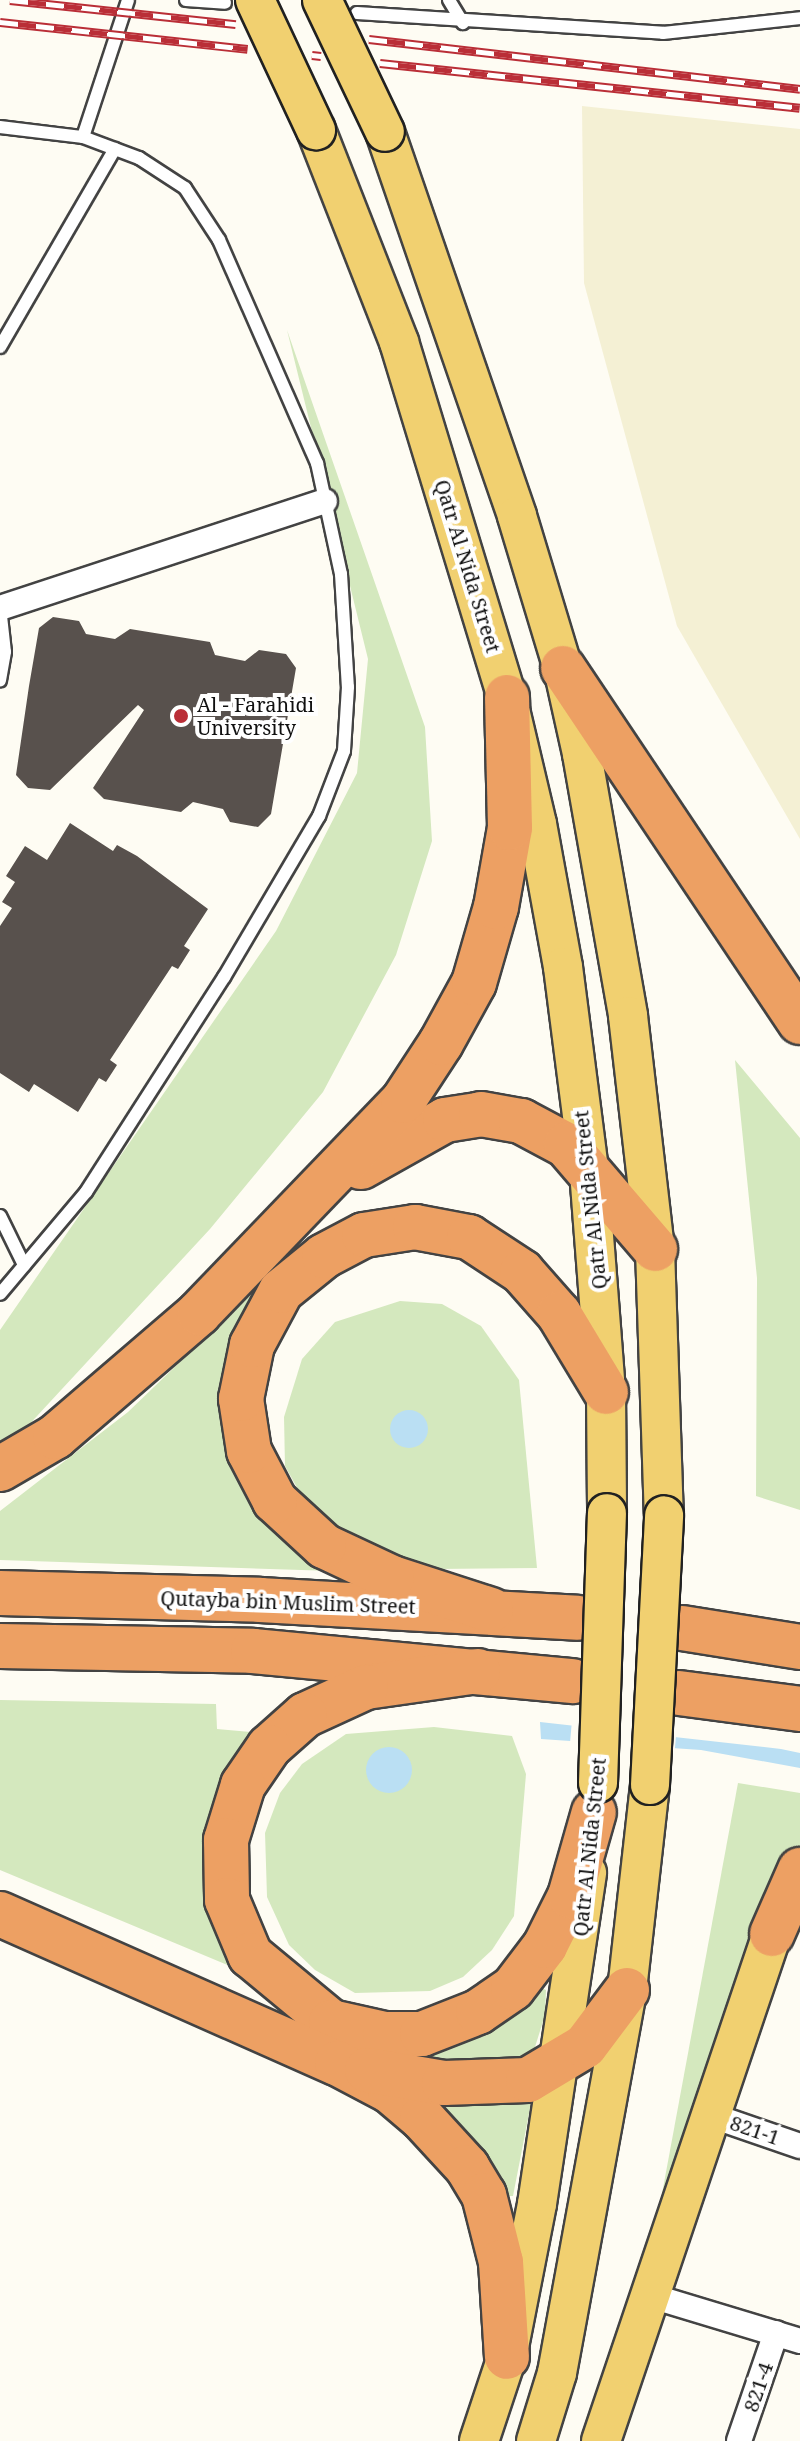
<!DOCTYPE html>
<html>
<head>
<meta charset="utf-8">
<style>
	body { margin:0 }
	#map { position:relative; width:800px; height:2441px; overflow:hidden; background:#fefcf3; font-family:"Noto Serif",serif }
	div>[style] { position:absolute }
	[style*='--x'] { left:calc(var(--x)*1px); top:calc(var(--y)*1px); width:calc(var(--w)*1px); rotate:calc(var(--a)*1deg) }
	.farmland>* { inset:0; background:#f4f0d4 }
	.green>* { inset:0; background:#d4e8be }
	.water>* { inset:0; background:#badff3 }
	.round { border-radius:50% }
	.pier>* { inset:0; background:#fefcf3; transform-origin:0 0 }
	.building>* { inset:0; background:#58514d }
	.highway-tunnel>* { height:44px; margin-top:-22px; transform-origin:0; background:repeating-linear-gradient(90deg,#dad9d1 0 44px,transparent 0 66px) }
	.roads { filter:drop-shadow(2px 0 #434343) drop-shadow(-2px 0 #434343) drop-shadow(0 2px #434343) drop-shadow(0 -2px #434343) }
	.lane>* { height:12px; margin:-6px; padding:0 6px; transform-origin:6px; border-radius:6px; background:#fff }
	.street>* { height:24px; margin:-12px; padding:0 12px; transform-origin:12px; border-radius:12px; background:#fff }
	.primary>* { height:38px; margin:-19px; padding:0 19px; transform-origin:19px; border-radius:19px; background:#f1d070 }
	.highway>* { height:44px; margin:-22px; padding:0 22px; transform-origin:22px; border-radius:22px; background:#eda063 }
	.rail>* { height:9px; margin-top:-4.5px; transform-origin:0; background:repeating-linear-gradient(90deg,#fff 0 18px,#ba2e37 0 36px); box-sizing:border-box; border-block:2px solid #ba2e37 }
	.bridges { filter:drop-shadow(2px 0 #212121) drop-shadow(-2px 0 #212121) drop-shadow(0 2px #212121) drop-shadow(0 -2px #212121) }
	.primary-bridge>* { height:38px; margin:-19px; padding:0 19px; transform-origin:19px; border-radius:19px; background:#f1d070 }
	.dots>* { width:22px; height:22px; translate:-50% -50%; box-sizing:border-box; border:4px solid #fff; border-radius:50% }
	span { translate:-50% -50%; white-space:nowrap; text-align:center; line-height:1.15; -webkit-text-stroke:8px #fff; paint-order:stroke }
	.street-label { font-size:20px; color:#101010 }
	.poi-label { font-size:20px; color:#101010 }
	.left { translate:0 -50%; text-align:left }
</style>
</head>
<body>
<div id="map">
	<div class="farmland">
		<div style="clip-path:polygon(582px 106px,800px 129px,800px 839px,677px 626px,584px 283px)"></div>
	</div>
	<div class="green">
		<div style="clip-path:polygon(287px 330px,425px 727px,432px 841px,396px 955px,323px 1092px,210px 1229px,25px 1429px,0 1445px,0 1330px,276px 931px,357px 773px,368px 659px)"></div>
		<div style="clip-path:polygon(735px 1060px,800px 1138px,800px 1510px,756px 1496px,757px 1278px)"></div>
		<div style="clip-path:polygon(260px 1285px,227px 1352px,222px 1390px,333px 1571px,0 1560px,0 1511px,128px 1412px)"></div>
		<div style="clip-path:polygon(400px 1301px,442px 1304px,481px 1326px,519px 1380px,537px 1568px,437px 1569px,365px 1549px,310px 1511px,285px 1466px,284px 1417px,302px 1359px,335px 1322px)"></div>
		<div style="clip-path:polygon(0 1700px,216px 1704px,217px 1729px,262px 1733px,234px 1769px,237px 1969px,0 1870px)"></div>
		<div style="clip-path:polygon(434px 1727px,512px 1736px,526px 1774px,514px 1916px,492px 1950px,463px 1977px,430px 1991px,355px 1993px,315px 1970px,289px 1945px,267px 1897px,265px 1833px,280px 1793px,302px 1764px,346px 1734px)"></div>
		<div style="clip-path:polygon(738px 1783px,800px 1793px,800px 1853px,654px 2237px)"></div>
		<div style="clip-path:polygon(539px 1987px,546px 1990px,545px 2015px,530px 2063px,450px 2069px,385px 2044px)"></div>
		<div style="clip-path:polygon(533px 2093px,513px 2196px,505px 2196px,474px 2139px,431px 2096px)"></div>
	</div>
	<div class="water">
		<div class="round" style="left:390px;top:1410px;width:38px;height:38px"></div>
		<div style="clip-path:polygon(540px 1722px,781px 1749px,800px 1753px,800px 1768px,701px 1750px,541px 1739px)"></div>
		<div class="round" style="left:366px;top:1747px;width:46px;height:46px"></div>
	</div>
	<div class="pier">
		<div style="left:572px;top:1720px;width:105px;height:24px;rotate:5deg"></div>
	</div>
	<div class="building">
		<div style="clip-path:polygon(53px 617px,79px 621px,86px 634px,115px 639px,130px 629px,210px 642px,215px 655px,245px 661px,259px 650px,286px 654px,296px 668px,271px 814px,258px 827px,230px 822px,223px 809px,193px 802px,181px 812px,104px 799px,93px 788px,144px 710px,138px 705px,50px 790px,28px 788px,16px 775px,29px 686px,39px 628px)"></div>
		<div style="clip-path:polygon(70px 823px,113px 851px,117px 845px,137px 856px,208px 909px,184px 946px,190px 950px,178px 969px,172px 966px,110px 1060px,117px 1065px,106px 1082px,99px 1078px,78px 1112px,34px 1084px,29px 1092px,0 1073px,0 926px,12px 908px,2px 902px,15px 882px,6px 876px,25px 846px,47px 860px)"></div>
	</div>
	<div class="highway-tunnel">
		<div style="--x:577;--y:1618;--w:105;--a:5.4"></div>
		<div style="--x:573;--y:1681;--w:107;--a:6.5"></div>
	</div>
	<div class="roads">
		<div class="lane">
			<div style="--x:186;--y:0;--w:39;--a:4"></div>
			<div style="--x:449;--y:0;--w:27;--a:59"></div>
			<div style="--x:357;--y:13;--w:307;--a:3.7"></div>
			<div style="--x:663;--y:33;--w:138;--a:-6.2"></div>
			<div style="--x:0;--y:127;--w:84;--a:6.9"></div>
			<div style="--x:83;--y:137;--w:60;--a:20.6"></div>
			<div style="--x:139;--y:158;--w:55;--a:33.1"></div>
			<div style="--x:185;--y:188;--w:62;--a:56.8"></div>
			<div style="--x:219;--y:240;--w:244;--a:66.3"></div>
			<div style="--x:317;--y:463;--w:114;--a:77.8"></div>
			<div style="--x:341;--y:574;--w:113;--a:86.5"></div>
			<div style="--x:348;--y:687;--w:64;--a:93.6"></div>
			<div style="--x:344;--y:751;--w:70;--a:111"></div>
			<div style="--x:319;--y:816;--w:187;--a:120.5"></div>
			<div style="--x:224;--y:977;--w:255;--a:122.7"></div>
			<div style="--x:86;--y:1192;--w:133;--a:130.1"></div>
			<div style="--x:83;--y:137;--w:144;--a:-71.8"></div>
			<div style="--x:0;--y:347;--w:229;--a:-59.9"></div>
			<div style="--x:0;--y:607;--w:45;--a:83.7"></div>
			<div style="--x:5;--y:652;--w:29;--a:100"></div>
			<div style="--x:0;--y:1216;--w:55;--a:63.9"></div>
		</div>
		<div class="street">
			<div style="--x:0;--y:608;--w:342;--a:-18.2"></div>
			<div style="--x:710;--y:2115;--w:95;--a:19"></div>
			<div style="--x:648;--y:2295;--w:159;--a:16.8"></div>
			<div style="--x:739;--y:2441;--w:114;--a:-71.1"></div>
		</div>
		<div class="primary">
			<div style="--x:316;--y:130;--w:228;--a:68.6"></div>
			<div style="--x:399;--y:342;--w:371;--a:73.1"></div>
			<div style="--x:507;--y:697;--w:130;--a:76.7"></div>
			<div style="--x:537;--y:824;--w:145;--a:79.7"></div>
			<div style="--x:563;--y:967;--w:206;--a:82.7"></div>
			<div style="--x:589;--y:1171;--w:222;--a:85.6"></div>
			<div style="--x:606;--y:1392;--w:121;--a:89.5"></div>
			<div style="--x:385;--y:132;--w:406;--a:71"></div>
			<div style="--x:517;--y:516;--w:159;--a:73.2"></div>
			<div style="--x:563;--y:668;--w:88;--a:77.5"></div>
			<div style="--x:582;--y:754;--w:266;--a:80"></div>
			<div style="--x:628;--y:1016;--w:235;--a:83.4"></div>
			<div style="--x:655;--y:1249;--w:266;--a:88.1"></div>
			<div style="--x:479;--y:2441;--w:89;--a:-71.6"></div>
			<div style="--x:507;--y:2357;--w:156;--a:-78.9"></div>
			<div style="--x:537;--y:2204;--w:335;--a:-81.4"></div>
			<div style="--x:536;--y:2441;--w:71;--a:-72.8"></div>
			<div style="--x:557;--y:2373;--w:389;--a:-79.6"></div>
			<div style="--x:627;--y:1990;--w:206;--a:-83.6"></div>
			<div style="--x:601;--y:2441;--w:535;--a:-71.36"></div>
		</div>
		<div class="highway">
			<div style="--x:563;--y:668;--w:426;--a:56.2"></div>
			<div style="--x:361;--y:1167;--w:96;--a:-29.2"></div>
			<div style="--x:445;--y:1120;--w:36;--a:-9"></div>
			<div style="--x:481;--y:1114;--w:41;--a:9.9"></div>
			<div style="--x:521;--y:1121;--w:51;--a:28.1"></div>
			<div style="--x:566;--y:1145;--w:137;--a:49.4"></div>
			<div style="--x:0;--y:1469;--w:64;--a:-30.2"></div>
			<div style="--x:55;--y:1437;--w:190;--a:-40.7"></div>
			<div style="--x:199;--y:1313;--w:294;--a:-46.1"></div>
			<div style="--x:403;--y:1101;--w:69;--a:-56.8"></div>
			<div style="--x:441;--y:1043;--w:68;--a:-61.2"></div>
			<div style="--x:474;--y:983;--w:79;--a:-73.9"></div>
			<div style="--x:496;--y:907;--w:80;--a:-80"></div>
			<div style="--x:510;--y:828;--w:131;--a:-91.3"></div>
			<div style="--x:0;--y:1593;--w:260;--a:1.5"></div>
			<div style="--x:260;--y:1600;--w:318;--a:3.2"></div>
			<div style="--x:491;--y:1610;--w:104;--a:-162.1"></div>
			<div style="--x:392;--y:1578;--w:75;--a:-154.8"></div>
			<div style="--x:324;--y:1546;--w:67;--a:-137.4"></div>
			<div style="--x:275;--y:1501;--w:56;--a:-117.5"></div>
			<div style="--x:249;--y:1451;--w:53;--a:-98.7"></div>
			<div style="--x:241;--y:1399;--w:55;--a:-78.5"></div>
			<div style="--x:252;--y:1345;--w:61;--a:-61.8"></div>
			<div style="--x:281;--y:1291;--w:55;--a:-39.1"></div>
			<div style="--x:324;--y:1256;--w:45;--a:-27.7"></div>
			<div style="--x:364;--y:1235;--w:52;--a:-8.9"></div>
			<div style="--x:415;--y:1227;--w:55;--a:10.5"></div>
			<div style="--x:469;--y:1237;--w:64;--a:33.4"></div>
			<div style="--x:522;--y:1272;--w:56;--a:48.6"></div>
			<div style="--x:559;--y:1314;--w:91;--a:58.9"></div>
			<div style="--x:682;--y:1628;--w:120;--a:9.1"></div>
			<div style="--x:0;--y:1646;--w:253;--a:1.1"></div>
			<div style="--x:253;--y:1651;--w:321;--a:5.4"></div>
			<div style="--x:478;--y:1671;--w:113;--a:171.9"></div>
			<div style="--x:366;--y:1687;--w:67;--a:155.3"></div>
			<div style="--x:305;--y:1715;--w:48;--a:138.4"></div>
			<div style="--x:269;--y:1747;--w:46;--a:124.4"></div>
			<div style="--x:243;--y:1785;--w:58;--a:107.2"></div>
			<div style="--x:226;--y:1840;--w:60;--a:89"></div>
			<div style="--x:227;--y:1900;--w:60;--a:67.3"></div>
			<div style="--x:250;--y:1955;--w:105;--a:39.6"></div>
			<div style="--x:331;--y:2022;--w:55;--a:12.5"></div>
			<div style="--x:385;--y:2034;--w:37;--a:0"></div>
			<div style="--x:422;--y:2034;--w:60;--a:-21.4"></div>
			<div style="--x:478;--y:2012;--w:42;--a:-34.4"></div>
			<div style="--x:513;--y:1988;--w:53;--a:-52.7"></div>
			<div style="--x:545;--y:1946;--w:56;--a:-63.4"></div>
			<div style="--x:570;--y:1896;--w:87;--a:-74.1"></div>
			<div style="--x:679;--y:1693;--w:122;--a:7.5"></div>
			<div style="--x:0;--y:1914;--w:368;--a:23.9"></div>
			<div style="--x:337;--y:2063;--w:60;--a:27.8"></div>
			<div style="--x:390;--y:2091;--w:42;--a:40.2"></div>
			<div style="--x:422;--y:2118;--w:67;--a:47.4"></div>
			<div style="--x:467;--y:2167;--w:33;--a:59"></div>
			<div style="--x:484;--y:2195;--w:69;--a:75.8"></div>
			<div style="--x:501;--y:2262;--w:95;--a:86.4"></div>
			<div style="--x:772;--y:1934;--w:70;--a:-66.4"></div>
			<div style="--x:367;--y:2070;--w:78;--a:9.6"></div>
			<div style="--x:444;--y:2083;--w:84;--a:-2"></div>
			<div style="--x:528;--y:2080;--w:66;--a:-30.8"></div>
			<div style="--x:585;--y:2046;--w:70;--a:-53.1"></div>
		</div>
	</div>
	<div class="rail">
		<div style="--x:10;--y:0;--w:227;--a:6.1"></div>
		<div style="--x:0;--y:22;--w:249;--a:6.2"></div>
		<div style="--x:369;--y:39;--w:434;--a:6.6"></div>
		<div style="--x:312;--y:55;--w:9;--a:6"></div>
		<div style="--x:380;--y:63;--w:422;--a:6.1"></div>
	</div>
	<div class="bridges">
		<div class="primary-bridge">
			<div style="--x:255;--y:0;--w:144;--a:64.9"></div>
			<div style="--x:322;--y:0;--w:146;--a:64.5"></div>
			<div style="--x:598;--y:1783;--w:270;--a:-88.1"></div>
			<div style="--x:650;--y:1785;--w:270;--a:-87"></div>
		</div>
	</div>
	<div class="dots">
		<div style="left:181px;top:716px;background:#ba2e37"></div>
	</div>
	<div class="street-label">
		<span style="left:468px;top:566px;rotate:73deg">Qatr Al Nida Street</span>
		<span style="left:590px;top:1200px;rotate:-96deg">Qatr Al Nida Street</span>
		<span style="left:288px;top:1602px;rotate:2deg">Qutayba bin Muslim Street</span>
		<span style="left:589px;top:1847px;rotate:-84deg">Qatr Al Nida Street</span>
		<span style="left:755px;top:2130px;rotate:19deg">821-1</span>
		<span style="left:758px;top:2387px;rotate:-71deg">821-4</span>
	</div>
	<div class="poi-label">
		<span class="left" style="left:197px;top:716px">Al - Farahidi<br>University</span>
	</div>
</div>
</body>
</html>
